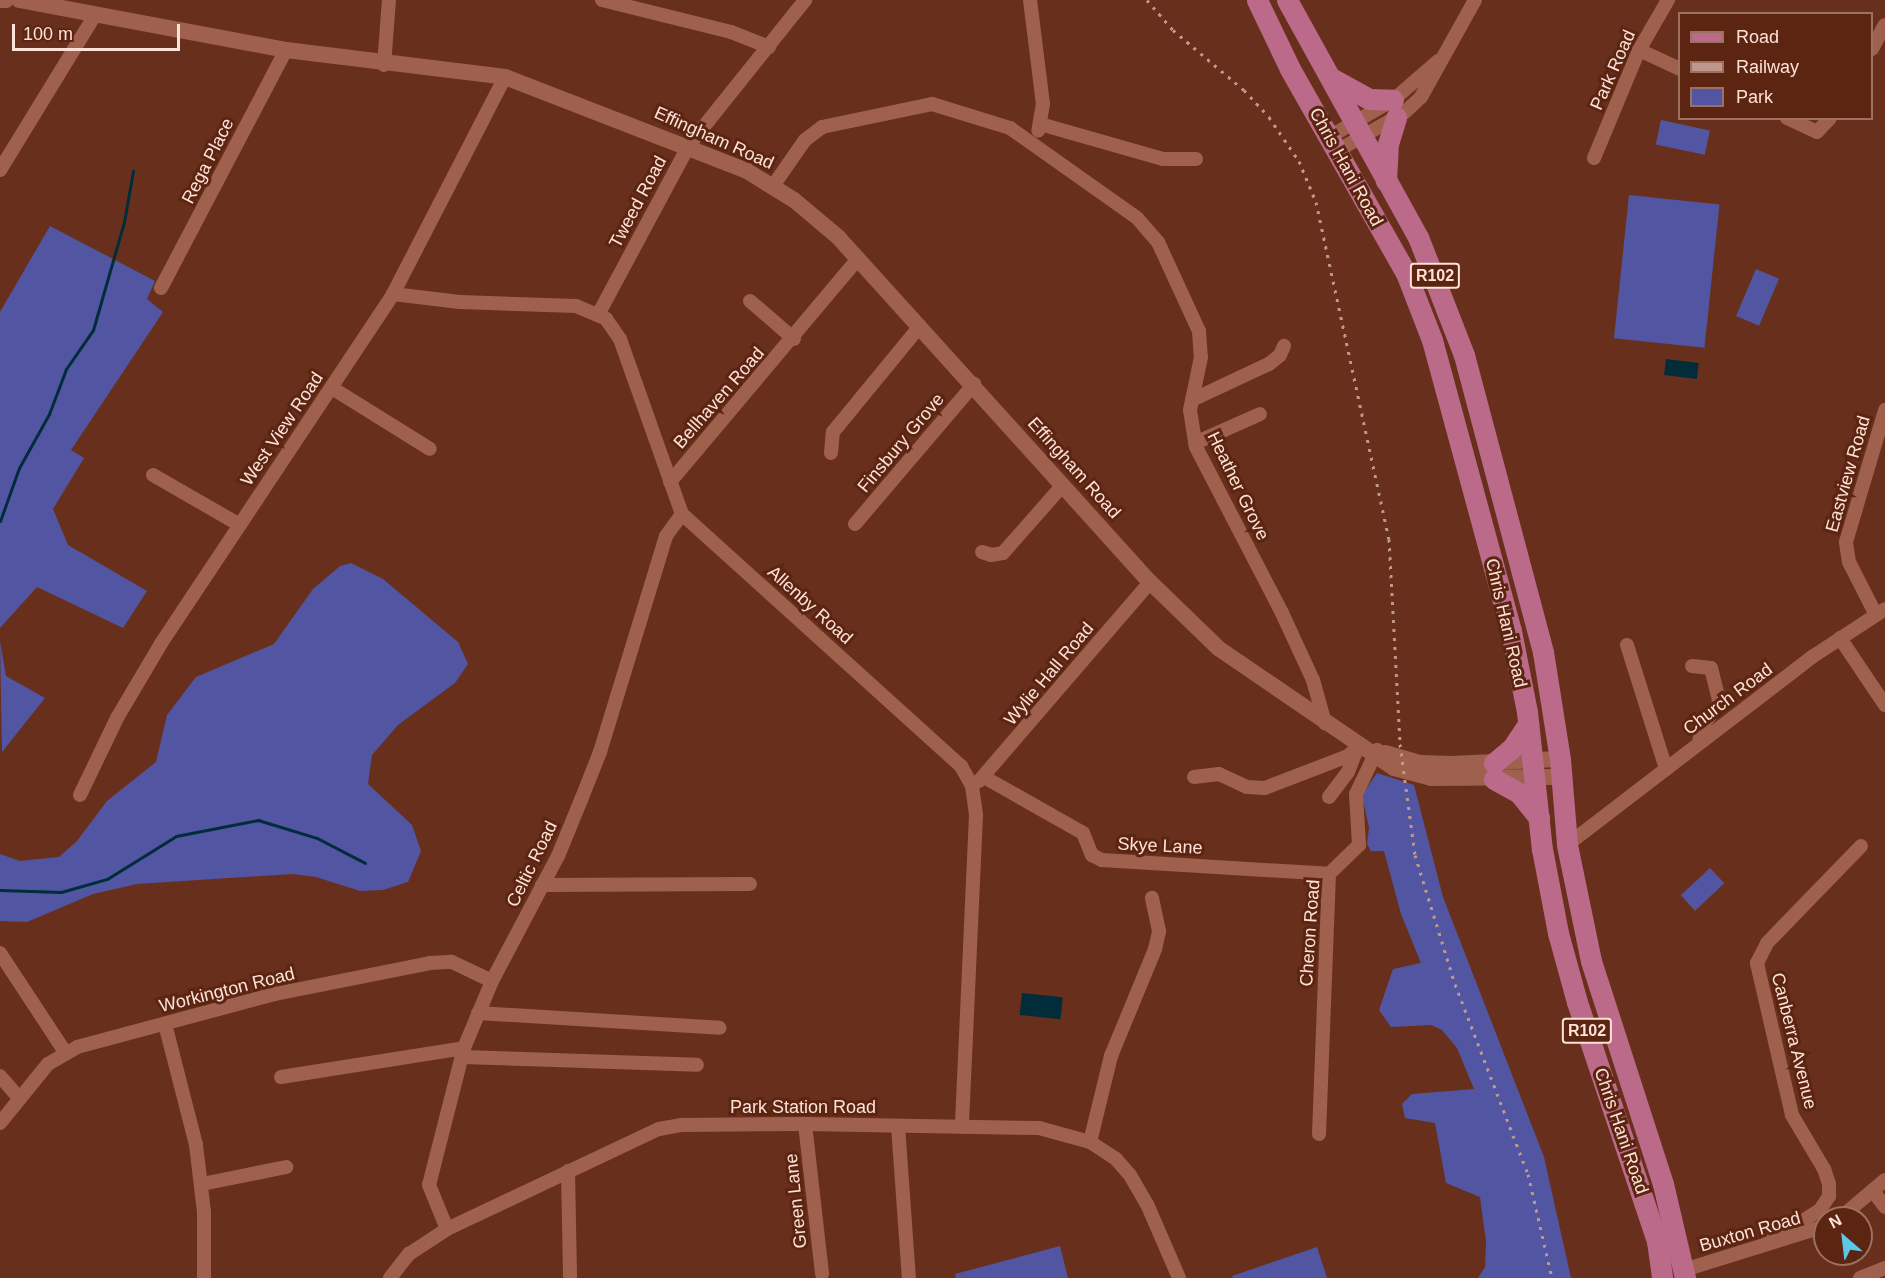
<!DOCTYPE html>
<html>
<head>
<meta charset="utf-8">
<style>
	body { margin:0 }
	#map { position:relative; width:1885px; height:1278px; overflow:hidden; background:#68301c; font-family:Helvetica,sans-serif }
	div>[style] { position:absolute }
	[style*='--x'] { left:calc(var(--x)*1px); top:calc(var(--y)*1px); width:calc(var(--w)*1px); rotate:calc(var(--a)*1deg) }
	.green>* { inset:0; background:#5255a2; transform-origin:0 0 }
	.water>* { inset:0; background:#002d39; transform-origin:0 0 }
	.stream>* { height:3px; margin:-1.5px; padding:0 1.5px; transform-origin:1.5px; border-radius:1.5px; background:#002d39 }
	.minor>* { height:14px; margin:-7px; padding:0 7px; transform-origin:7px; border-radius:7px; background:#9f614d }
	.tertiary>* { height:16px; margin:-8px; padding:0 8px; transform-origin:8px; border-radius:8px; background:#9f614d }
	.primary>* { height:21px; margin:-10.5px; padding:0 10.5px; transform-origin:10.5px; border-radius:10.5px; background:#bb6a8a }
	.rail>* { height:3px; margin-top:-1.5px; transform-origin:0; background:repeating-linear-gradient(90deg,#c0988b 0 3px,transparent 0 9px) }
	span { translate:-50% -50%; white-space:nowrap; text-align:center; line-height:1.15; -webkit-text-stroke:6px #5c2512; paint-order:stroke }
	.shield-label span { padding:2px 4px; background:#5c2512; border:2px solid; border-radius:4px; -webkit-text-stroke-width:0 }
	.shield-label { font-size:16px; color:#fee1d8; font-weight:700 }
	.street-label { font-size:18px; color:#fee1d8 }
	.legend { position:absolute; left:1678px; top:12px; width:195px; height:108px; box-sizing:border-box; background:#5c2512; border:2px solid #9d7061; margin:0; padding:8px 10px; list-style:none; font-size:18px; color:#fee1d8 }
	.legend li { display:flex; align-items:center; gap:12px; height:30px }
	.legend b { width:30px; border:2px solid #9d7061 }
	.north { position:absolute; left:1813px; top:1206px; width:60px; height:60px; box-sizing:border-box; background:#5c2512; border:2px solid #9d7061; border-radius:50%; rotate:332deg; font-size:16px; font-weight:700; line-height:24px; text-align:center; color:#fee1d8 }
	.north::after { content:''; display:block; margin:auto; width:21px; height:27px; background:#5bc8e6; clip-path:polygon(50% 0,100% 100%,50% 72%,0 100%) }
	.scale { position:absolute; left:12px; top:24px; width:168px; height:27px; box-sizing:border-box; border:3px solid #fee1d8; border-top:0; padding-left:8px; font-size:18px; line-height:21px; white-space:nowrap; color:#fee1d8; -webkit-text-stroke:4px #5c2512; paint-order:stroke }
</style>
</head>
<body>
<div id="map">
	<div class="green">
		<div style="left:1661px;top:120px;width:50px;height:25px;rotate:12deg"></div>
		<div style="left:1629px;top:195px;width:91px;height:144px;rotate:6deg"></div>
		<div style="clip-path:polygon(50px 226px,155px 281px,147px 299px,163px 312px,71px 450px,84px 458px,53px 509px,68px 545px,147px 591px,123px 628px,37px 587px,0 628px,0 312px)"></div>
		<div style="left:1756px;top:269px;width:25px;height:51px;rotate:23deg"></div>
		<div style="clip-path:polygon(351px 563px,383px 579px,458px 642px,468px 664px,455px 683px,398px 725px,372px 755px,368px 784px,412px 825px,421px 851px,408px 882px,383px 890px,360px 891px,316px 877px,293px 874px,137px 884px,93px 894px,27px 922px,0 921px,0 854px,20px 861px,59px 857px,77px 841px,107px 801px,156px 762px,167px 715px,196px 677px,274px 644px,313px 589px,340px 566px)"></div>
		<div style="clip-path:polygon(0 641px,6px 676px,45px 698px,2px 752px)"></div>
		<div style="clip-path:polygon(1377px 773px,1414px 785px,1443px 897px,1544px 1157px,1571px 1278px,1478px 1278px,1485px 1267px,1486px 1241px,1480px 1197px,1446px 1183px,1435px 1123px,1405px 1118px,1402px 1104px,1412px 1094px,1474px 1089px,1457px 1048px,1442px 1030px,1431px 1025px,1391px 1027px,1379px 1010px,1393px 969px,1421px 963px,1401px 914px,1384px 851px,1371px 851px,1367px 844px,1369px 828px,1362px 795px)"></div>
		<div style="left:1710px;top:868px;width:21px;height:40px;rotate:47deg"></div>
		<div style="clip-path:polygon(1060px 1246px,1068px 1278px,956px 1278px,955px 1274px)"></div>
		<div style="clip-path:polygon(1317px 1247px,1327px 1278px,1233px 1278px,1232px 1276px)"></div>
	</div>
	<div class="water">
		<div style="left:1666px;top:359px;width:33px;height:16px;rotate:7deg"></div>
		<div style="left:1022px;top:993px;width:41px;height:22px;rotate:6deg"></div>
	</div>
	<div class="stream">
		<div style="--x:0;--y:521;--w:56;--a:-70.3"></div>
		<div style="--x:19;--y:468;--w:62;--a:-60.9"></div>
		<div style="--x:49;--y:414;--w:48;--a:-69.3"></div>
		<div style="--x:66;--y:369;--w:47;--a:-55.3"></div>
		<div style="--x:93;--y:330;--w:112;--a:-74"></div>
		<div style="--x:124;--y:222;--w:52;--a:-80"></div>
		<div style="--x:0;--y:890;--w:61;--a:1.9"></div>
		<div style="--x:61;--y:892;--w:48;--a:-15.8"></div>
		<div style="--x:107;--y:879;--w:81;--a:-31.9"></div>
		<div style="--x:176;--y:836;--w:84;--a:-11"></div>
		<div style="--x:258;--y:820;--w:62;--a:17"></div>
		<div style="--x:317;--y:838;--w:54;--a:27.5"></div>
	</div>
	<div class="minor">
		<div style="--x:602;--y:0;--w:133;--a:13.9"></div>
		<div style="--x:731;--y:32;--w:41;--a:21.5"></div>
		<div style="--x:1030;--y:0;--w:105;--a:82.9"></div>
		<div style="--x:1043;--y:104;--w:27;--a:100"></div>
		<div style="--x:1872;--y:49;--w:27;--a:-62"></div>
		<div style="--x:1639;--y:50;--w:45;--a:24.9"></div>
		<div style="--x:384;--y:65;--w:65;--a:-85.6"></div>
		<div style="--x:1787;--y:118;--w:33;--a:25"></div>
		<div style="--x:1817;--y:132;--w:19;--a:-47"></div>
		<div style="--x:1040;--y:124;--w:128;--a:15.9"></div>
		<div style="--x:1163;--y:159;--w:33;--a:0"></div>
		<div style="--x:1329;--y:137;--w:74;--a:-30"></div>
		<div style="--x:1393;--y:100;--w:60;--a:-40.9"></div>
		<div style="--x:1337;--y:151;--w:78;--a:-29.8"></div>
		<div style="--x:1405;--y:112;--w:22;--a:-43"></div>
		<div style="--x:1421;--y:97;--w:111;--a:-60.9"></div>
		<div style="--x:1594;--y:158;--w:117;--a:-67.4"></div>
		<div style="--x:1639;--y:50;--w:58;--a:-59.9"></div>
		<div style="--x:0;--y:170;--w:182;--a:-58.5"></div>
		<div style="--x:773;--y:186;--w:56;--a:-55.2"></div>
		<div style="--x:805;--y:140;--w:21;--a:-37"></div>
		<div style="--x:822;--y:127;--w:112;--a:-11.8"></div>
		<div style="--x:932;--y:104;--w:82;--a:17.1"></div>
		<div style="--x:1010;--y:128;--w:156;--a:35.3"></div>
		<div style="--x:1137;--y:218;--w:32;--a:49"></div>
		<div style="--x:1158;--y:242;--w:98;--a:65.3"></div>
		<div style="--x:1199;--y:331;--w:26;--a:86"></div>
		<div style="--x:1201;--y:357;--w:54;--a:101.7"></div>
		<div style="--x:1190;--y:410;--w:37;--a:81"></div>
		<div style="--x:1196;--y:447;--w:187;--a:62.6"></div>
		<div style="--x:1282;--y:613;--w:74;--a:65.2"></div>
		<div style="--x:1313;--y:680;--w:45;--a:74.4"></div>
		<div style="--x:161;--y:288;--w:269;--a:-62.3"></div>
		<div style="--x:393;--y:294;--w:67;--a:6.8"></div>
		<div style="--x:460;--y:302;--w:116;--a:2"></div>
		<div style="--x:576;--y:306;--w:33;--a:23"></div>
		<div style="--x:606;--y:319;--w:24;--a:55"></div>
		<div style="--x:620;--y:339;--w:186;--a:70.5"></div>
		<div style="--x:682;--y:514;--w:376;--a:42.1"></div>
		<div style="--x:961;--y:766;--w:23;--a:61"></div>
		<div style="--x:972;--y:786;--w:29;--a:82"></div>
		<div style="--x:976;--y:815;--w:312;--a:92.6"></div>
		<div style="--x:750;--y:301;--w:58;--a:40.8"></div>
		<div style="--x:599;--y:313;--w:191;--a:-61.8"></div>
		<div style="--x:689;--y:145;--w:186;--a:-51.3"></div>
		<div style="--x:332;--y:388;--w:115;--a:31.9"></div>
		<div style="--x:1192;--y:400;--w:85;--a:-25.1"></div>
		<div style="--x:1269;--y:364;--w:14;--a:-39"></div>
		<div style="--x:1280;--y:355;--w:10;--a:-66"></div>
		<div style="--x:1195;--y:443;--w:71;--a:-24"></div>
		<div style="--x:831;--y:453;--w:21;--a:-85"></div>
		<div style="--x:833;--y:432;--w:137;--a:-50.6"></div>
		<div style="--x:153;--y:475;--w:100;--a:29.9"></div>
		<div style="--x:670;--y:482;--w:284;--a:-49.9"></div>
		<div style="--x:855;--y:524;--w:184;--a:-49.6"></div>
		<div style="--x:982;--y:552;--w:9;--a:18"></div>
		<div style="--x:991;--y:555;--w:12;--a:-9"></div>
		<div style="--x:1003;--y:553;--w:91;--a:-48.6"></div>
		<div style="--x:1875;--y:613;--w:57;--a:-117"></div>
		<div style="--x:1849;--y:562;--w:20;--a:-99"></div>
		<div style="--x:1846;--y:542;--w:138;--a:-73.5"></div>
		<div style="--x:1840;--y:638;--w:81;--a:56.1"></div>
		<div style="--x:1627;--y:645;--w:130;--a:72.5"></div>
		<div style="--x:1692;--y:666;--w:19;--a:6"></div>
		<div style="--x:1711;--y:668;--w:33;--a:76"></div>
		<div style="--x:1719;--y:700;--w:6;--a:99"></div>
		<div style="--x:1718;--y:706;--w:26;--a:129"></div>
		<div style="--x:1702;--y:726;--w:17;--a:100"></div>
		<div style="--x:984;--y:777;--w:114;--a:29.5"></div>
		<div style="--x:1083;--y:833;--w:24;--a:68"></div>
		<div style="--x:1092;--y:855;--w:11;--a:27"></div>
		<div style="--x:1102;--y:860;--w:227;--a:3.5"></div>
		<div style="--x:1194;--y:777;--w:25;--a:-7"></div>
		<div style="--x:1219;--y:774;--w:31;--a:25"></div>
		<div style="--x:1247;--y:787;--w:18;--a:3"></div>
		<div style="--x:1265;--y:788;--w:89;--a:-21.1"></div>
		<div style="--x:1348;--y:756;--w:16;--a:-43"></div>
		<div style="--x:979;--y:781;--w:262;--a:-49.3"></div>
		<div style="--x:80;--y:795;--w:85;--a:-64.3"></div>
		<div style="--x:117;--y:718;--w:88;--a:-59.4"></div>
		<div style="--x:162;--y:642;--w:418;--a:-56.4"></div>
		<div style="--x:393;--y:294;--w:244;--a:-62.7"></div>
		<div style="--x:1329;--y:797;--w:31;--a:-53"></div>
		<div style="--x:1348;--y:772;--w:22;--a:-69"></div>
		<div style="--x:1567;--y:845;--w:309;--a:-37.5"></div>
		<div style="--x:1812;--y:657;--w:87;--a:-33.3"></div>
		<div style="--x:542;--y:885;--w:208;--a:-0.3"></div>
		<div style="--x:0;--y:953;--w:118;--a:56.7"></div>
		<div style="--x:478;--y:1013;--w:242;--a:3.5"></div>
		<div style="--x:165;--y:1024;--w:125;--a:75.6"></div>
		<div style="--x:196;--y:1145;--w:67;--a:83.2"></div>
		<div style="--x:204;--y:1212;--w:66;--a:90"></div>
		<div style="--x:462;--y:1057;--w:235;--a:1.9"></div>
		<div style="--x:0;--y:1076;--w:30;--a:49"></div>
		<div style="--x:281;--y:1077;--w:185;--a:-9"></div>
		<div style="--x:0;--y:1123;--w:76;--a:-50.9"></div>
		<div style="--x:48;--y:1064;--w:34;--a:-30"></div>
		<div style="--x:77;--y:1047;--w:205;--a:-15"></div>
		<div style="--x:275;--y:994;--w:158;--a:-11.3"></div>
		<div style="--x:430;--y:963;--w:22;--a:-3"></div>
		<div style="--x:452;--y:962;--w:44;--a:25.4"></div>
		<div style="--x:805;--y:1124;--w:151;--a:83.5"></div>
		<div style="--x:898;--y:1126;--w:152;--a:85.9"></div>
		<div style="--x:1319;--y:1134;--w:260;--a:-87.8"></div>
		<div style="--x:1329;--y:874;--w:42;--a:-44"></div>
		<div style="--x:1359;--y:845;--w:51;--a:-93.4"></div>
		<div style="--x:1356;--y:794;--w:49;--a:-64.5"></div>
		<div style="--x:1090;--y:1142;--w:89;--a:-76.3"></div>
		<div style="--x:1111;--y:1056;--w:116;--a:-67.6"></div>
		<div style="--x:1155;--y:949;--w:18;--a:-77"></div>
		<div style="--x:1159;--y:931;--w:34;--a:-102"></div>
		<div style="--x:568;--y:1171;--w:107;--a:88.9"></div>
		<div style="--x:202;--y:1184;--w:86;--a:-11.4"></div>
		<div style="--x:1873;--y:1191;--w:20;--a:53"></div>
		<div style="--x:1840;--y:1218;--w:59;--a:-40.2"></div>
		<div style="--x:447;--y:1229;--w:48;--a:-112.2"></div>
		<div style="--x:429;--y:1185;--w:141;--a:-75.7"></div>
		<div style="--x:464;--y:1048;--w:73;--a:-67.3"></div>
		<div style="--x:492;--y:981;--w:141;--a:-62.2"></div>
		<div style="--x:558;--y:856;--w:61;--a:-67.7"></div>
		<div style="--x:581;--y:800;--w:52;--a:-68.4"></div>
		<div style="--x:600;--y:752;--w:226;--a:-73"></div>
		<div style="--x:666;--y:536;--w:27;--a:-54"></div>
		<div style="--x:1766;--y:1244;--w:64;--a:-32.2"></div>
		<div style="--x:1820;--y:1210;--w:17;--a:-57"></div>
		<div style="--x:1829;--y:1196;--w:12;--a:-90"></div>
		<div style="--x:1829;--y:1184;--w:16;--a:-108"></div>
		<div style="--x:1824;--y:1169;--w:63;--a:-120.7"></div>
		<div style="--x:1792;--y:1115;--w:156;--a:-103"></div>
		<div style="--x:1757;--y:963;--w:22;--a:-63"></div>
		<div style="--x:1767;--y:943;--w:135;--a:-45.9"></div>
		<div style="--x:1684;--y:1270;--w:148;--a:-17.3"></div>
		<div style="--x:390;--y:1278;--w:31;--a:-52"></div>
		<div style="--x:409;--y:1254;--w:45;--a:-33.3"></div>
		<div style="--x:447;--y:1229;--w:234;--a:-25.3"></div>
		<div style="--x:659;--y:1129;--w:22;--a:-10"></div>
		<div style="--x:681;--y:1125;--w:124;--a:-0.5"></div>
		<div style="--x:805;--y:1124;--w:234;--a:1"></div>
		<div style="--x:1039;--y:1128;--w:53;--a:15.4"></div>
		<div style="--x:1090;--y:1142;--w:31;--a:33"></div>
		<div style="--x:1116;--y:1159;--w:21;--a:49"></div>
		<div style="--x:1130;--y:1175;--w:34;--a:60"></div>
		<div style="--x:1147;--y:1204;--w:81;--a:66.6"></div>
		<div style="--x:1860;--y:1278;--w:27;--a:-22"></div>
	</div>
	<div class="tertiary">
		<div style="--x:0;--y:0;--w:6;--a:0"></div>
		<div style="--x:19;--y:0;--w:272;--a:10.6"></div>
		<div style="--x:286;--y:50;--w:221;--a:7"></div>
		<div style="--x:505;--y:77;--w:260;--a:21.2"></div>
		<div style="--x:747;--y:171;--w:55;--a:31.7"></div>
		<div style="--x:794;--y:200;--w:57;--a:40.1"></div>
		<div style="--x:838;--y:237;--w:465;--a:47.9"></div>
		<div style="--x:1150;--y:582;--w:95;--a:44.1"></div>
		<div style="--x:1218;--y:648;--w:213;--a:34.3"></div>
		<div style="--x:1394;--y:768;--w:39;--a:15"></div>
		<div style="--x:1432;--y:778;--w:129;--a:-0.4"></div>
		<div style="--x:1385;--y:753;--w:37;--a:16"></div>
		<div style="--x:1421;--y:763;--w:31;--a:2"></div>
		<div style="--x:1452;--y:764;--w:108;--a:-2.7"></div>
	</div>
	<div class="primary">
		<div style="--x:1257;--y:0;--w:76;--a:64.4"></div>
		<div style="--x:1290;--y:69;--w:235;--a:60.4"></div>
		<div style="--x:1406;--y:273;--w:72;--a:68.8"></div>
		<div style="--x:1432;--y:340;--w:302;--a:74.8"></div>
		<div style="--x:1511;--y:631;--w:83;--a:78.8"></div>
		<div style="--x:1527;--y:712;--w:138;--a:83.8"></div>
		<div style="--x:1542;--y:849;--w:86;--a:79.2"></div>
		<div style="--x:1558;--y:933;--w:72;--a:74.6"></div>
		<div style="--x:1577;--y:1002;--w:252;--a:71.5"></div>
		<div style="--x:1657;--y:1241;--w:37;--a:82"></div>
		<div style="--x:1287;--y:0;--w:271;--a:61.1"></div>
		<div style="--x:1418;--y:237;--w:127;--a:68.7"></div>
		<div style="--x:1464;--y:355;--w:307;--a:75.1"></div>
		<div style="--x:1543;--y:652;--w:108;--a:81"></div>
		<div style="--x:1560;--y:759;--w:86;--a:85.3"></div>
		<div style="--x:1567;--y:845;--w:118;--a:78.3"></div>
		<div style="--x:1591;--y:961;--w:234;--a:72.1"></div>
		<div style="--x:1663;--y:1184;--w:97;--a:76.8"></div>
		<div style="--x:1331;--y:78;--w:43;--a:28.9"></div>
		<div style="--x:1369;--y:99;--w:24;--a:2"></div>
		<div style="--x:1386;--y:181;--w:37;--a:-87"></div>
		<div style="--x:1388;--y:144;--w:28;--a:-73"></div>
		<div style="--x:1494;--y:763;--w:23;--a:-40"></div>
		<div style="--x:1512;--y:748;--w:29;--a:-56"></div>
		<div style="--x:1494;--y:779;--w:29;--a:29"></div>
		<div style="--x:1519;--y:793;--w:32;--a:51"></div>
	</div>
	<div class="rail">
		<div style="--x:1147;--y:0;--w:40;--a:49"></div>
		<div style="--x:1173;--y:30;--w:93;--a:40.2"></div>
		<div style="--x:1244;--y:90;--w:37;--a:47"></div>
		<div style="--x:1269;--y:117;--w:53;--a:55.7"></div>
		<div style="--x:1299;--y:161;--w:44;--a:67.5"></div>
		<div style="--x:1316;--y:202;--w:345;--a:77.8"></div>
		<div style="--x:1389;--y:539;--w:205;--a:86.9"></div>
		<div style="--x:1400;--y:744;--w:112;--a:82.3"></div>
		<div style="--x:1415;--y:855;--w:135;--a:72.8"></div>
		<div style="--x:1455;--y:984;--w:204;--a:69"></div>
		<div style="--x:1528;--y:1174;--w:107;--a:77"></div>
	</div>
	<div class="shield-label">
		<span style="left:1435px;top:276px">R102</span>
		<span style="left:1587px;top:1031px">R102</span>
	</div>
	<div class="street-label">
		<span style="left:1613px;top:70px;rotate:-66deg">Park Road</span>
		<span style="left:714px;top:138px;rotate:24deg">Effingham Road</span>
		<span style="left:208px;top:161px;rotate:-63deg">Rega Place</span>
		<span style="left:1346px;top:167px;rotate:61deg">Chris Hani Road</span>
		<span style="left:638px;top:202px;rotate:-62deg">Tweed Road</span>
		<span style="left:719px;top:398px;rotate:-49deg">Bellhaven Road</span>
		<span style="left:282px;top:429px;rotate:-56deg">West View Road</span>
		<span style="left:901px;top:443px;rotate:-50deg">Finsbury Grove</span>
		<span style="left:1074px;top:468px;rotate:48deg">Effingham Road</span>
		<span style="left:1848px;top:474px;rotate:-74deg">Eastview Road</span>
		<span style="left:1238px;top:486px;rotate:64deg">Heather Grove</span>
		<span style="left:810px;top:605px;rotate:42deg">Allenby Road</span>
		<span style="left:1506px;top:623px;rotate:77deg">Chris Hani Road</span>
		<span style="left:1049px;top:674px;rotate:-50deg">Wylie Hall Road</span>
		<span style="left:1728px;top:699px;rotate:-37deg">Church Road</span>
		<span style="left:1160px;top:846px;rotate:3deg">Skye Lane</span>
		<span style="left:532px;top:864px;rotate:-64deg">Celtic Road</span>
		<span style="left:1310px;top:933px;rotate:-86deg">Cheron Road</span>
		<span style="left:227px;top:990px;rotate:-14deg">Workington Road</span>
		<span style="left:1794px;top:1041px;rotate:76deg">Canberra Avenue</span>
		<span style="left:803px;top:1107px">Park Station Road</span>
		<span style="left:1621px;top:1131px;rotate:71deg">Chris Hani Road</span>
		<span style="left:796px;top:1201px;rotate:-96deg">Green Lane</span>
		<span style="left:1750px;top:1232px;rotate:-16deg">Buxton Road</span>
	</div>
	<ul class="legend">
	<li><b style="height:8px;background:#bb6a8a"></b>Road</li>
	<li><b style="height:8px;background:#c0988b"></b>Railway</li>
	<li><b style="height:16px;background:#5255a2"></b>Park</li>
	</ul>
	<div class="north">N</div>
	<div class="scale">100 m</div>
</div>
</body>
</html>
